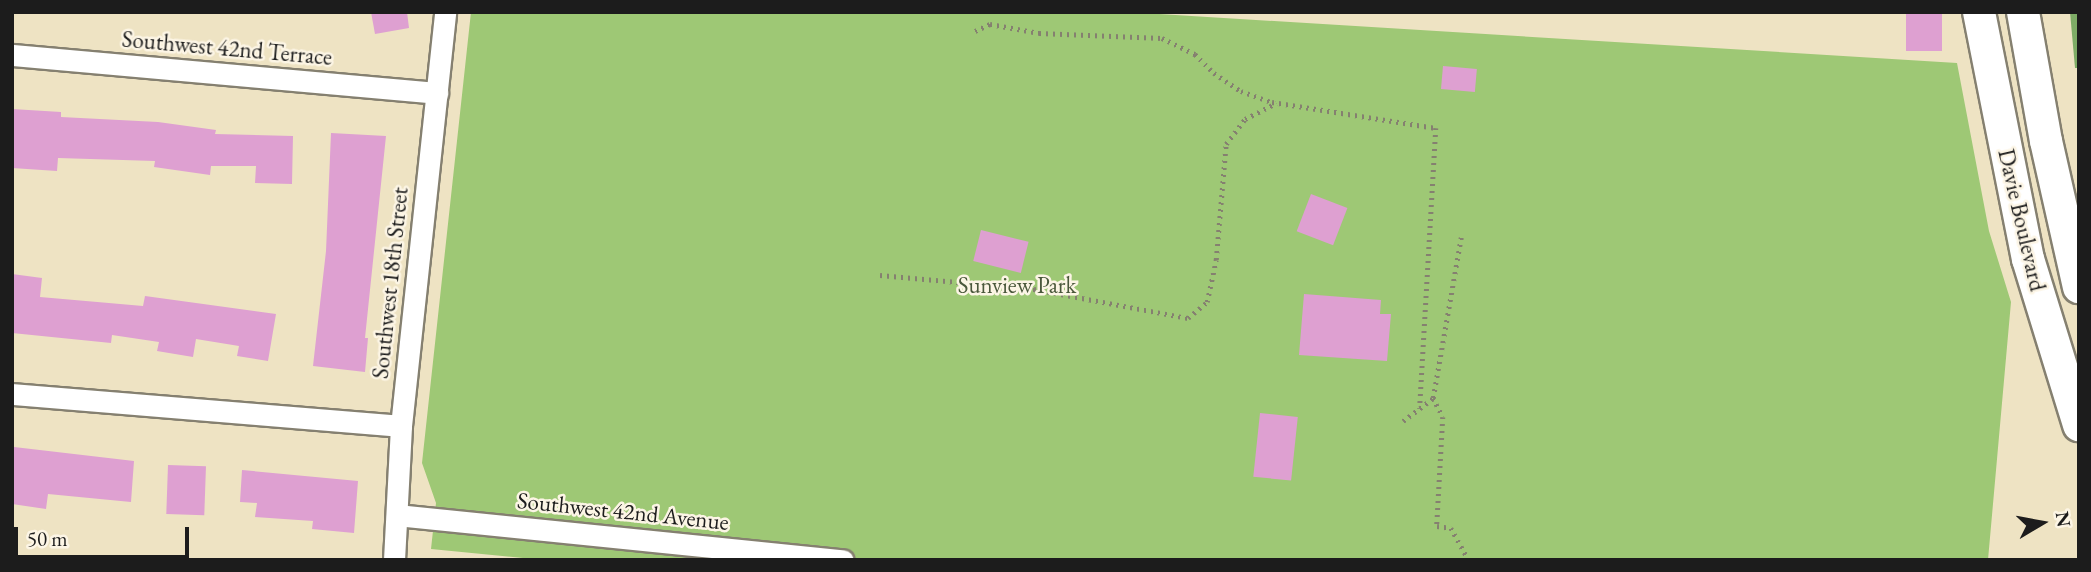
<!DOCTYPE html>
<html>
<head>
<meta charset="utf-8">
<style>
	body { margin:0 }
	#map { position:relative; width:2091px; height:572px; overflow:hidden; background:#eee3c3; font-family:"EB Garamond",serif }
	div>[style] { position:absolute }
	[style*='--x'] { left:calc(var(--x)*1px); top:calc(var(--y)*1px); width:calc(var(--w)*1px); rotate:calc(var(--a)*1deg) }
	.green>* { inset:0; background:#9ec875 }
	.forest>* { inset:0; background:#7eac66 }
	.building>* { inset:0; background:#dea0d1; transform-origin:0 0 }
	.path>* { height:4.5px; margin-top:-2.25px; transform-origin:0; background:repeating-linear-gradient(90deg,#858070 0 2px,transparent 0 7px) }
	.roads { filter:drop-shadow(2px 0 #858070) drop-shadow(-2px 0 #858070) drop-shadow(0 2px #858070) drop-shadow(0 -2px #858070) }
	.minor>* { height:21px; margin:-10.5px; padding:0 10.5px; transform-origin:10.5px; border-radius:10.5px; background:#fff }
	.secondary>* { height:32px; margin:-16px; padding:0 16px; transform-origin:16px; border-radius:16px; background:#fff }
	span { translate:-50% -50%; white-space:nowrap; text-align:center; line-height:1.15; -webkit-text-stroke:5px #fcf5e5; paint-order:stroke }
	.street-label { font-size:23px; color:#1c1c1c }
	.park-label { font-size:23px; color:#4a583b }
	.frame { position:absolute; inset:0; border:14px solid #1c1c1c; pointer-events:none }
	.north { position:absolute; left:2007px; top:488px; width:70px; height:70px; -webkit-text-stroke:5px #fcf5e5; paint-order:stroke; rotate:80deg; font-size:19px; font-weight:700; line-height:28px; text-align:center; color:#1c1c1c }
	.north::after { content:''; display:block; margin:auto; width:24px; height:32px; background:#1c1c1c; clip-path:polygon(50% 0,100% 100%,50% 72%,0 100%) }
	.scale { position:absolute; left:14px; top:527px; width:175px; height:32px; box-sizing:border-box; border:4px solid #1c1c1c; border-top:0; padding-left:9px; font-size:21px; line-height:24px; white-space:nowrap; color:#1c1c1c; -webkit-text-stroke:5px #fcf5e5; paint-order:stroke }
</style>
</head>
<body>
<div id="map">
	<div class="green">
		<div style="clip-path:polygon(471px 12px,1127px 12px,1957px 63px,1989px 231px,2011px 302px,1988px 560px,543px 560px,431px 549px,436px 503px,422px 463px)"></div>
	</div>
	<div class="forest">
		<div style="clip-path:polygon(2070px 12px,2079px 12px,2079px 68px,2075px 68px)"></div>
	</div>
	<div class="building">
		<div style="clip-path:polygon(371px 12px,407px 12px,409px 28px,375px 34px)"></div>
		<div style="left:1906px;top:12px;width:36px;height:39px"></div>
		<div style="left:1443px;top:66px;width:34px;height:23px;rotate:5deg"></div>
		<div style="clip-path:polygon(12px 109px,61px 112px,61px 117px,158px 122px,216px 130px,215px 134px,293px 136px,292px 184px,255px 183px,256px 166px,211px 166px,210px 175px,154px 167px,155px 161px,58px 158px,57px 171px,12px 168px)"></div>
		<div style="clip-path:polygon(331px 133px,386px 136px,365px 338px,368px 338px,365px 372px,313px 366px,326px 251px)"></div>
		<div style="left:1311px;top:194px;width:39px;height:40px;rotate:21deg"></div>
		<div style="left:981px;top:230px;width:49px;height:32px;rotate:14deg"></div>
		<div style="clip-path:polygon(12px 274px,42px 278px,40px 297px,143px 306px,145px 296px,276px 314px,268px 361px,237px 356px,239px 346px,196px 339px,193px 357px,157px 351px,159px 342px,112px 335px,111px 343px,12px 333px)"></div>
		<div style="clip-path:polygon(1304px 294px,1381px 300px,1380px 314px,1391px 314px,1387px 361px,1299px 355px)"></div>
		<div style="left:1260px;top:413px;width:38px;height:64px;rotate:6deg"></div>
		<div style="clip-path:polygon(14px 447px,134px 461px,131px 502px,48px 494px,46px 509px,12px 504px)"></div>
		<div style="left:168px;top:465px;width:38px;height:49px;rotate:2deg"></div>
		<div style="clip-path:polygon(242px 470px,358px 481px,354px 533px,312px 529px,313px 521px,255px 517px,257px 503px,240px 502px)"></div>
	</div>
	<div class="path">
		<div style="--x:975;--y:31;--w:17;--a:-25"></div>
		<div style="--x:990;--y:24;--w:50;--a:10.4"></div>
		<div style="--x:1039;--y:33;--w:123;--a:2.3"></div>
		<div style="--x:1162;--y:38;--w:37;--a:26"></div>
		<div style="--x:1195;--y:54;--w:27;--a:45"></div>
		<div style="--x:1214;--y:73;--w:32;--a:34"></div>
		<div style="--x:1241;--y:91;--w:33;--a:20"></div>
		<div style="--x:1272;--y:102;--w:166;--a:9"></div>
		<div style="--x:1436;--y:128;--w:281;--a:93.3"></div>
		<div style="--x:880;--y:275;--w:155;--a:5.2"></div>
		<div style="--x:1034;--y:289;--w:157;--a:10.7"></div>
		<div style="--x:1188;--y:318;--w:25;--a:-40"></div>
		<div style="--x:1207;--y:302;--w:43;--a:-77.9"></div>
		<div style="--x:1216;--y:260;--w:116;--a:-85.1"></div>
		<div style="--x:1226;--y:144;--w:31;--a:-53"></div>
		<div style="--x:1245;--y:119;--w:35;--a:-27"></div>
		<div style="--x:1433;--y:398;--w:21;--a:62"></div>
		<div style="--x:1443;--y:417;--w:109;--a:93.2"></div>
		<div style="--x:1437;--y:526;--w:14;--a:8"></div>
		<div style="--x:1451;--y:528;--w:37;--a:61"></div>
		<div style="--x:1403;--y:421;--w:38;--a:-37"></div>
		<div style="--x:1433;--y:398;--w:163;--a:-80.1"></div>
	</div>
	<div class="roads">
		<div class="minor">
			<div style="--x:12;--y:55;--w:427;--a:5.1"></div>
			<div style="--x:12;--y:394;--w:390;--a:4.7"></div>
			<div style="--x:397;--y:515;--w:448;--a:5.8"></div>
			<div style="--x:394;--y:560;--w:134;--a:-87"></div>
			<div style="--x:401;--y:426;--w:416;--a:-83.9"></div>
		</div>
		<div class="secondary">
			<div style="--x:1979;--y:12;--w:252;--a:78.8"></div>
			<div style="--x:2028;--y:259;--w:174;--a:72.9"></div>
			<div style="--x:2023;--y:12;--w:131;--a:79.9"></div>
			<div style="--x:2046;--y:141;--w:150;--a:77.3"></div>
		</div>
	</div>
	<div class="street-label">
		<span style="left:227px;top:48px;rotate:5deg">Southwest 42nd Terrace</span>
		<span style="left:2022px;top:220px;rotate:77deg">Davie Boulevard</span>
		<span style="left:390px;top:283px;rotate:-84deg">Southwest 18th Street</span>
		<span style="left:623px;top:511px;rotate:6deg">Southwest 42nd Avenue</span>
	</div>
	<div class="park-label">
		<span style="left:1017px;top:285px">Sunview Park</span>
	</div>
	<div class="frame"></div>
	<div class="north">N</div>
	<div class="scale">50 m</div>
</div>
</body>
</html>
